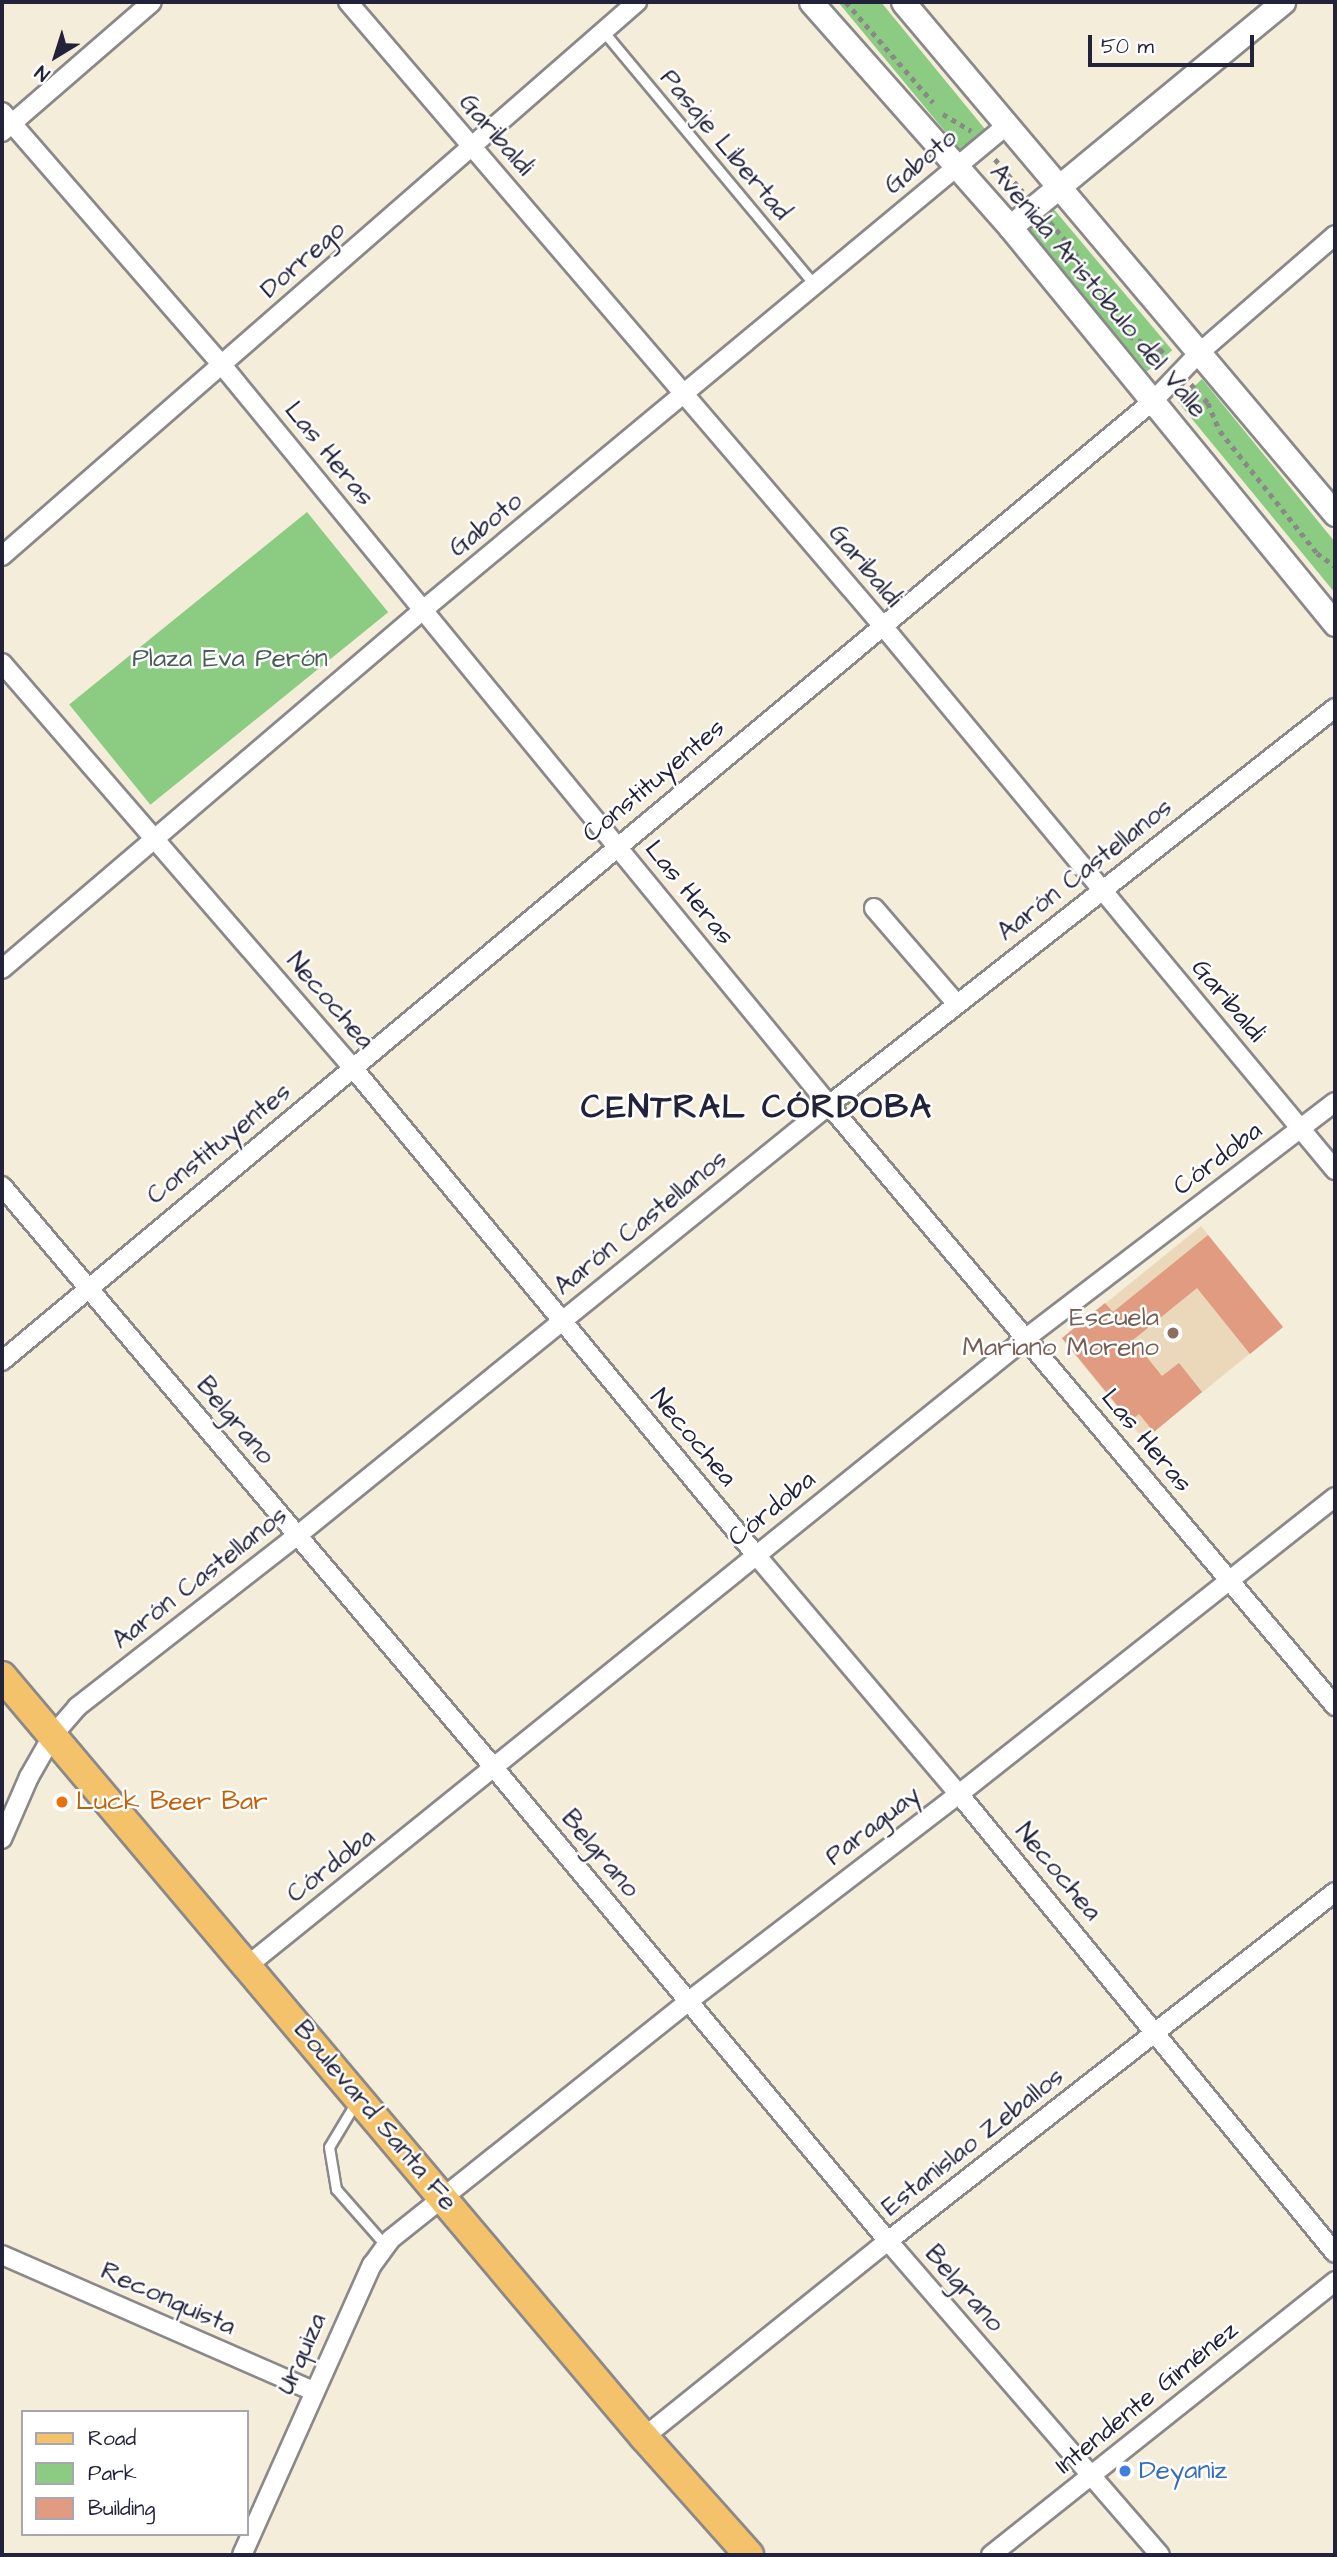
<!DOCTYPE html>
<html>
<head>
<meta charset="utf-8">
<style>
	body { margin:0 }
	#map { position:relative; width:1337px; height:2557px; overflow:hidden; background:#f4edda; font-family:"Architects Daughter",sans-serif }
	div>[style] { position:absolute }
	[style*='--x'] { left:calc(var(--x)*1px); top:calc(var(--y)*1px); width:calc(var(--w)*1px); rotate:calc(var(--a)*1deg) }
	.built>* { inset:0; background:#ebd8ba; transform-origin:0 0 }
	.green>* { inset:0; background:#8bcb82; transform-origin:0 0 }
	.building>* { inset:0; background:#e09b80 }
	.path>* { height:4.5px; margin-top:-2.25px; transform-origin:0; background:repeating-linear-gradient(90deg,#8b888a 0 5px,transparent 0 10px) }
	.roads { filter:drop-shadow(2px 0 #8b888a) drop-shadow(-2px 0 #8b888a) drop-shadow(0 2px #8b888a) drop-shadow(0 -2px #8b888a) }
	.service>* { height:9px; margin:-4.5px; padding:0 4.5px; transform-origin:4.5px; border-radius:4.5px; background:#fff }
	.minor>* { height:18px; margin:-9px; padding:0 9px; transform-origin:9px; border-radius:9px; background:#fff }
	.tertiary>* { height:23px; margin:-11.5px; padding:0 11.5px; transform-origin:11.5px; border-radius:11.5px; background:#fff }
	.primary>* { height:28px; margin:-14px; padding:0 14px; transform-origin:14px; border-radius:14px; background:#f3c26a }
	.dots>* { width:19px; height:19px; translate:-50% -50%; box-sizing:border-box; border:4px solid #fff; border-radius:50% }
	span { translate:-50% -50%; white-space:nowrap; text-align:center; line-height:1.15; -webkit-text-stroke:5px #fff; paint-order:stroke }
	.street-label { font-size:26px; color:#22223b }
	.park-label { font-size:26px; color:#475d54 }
	.education-label { font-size:26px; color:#785e54 }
	.right { translate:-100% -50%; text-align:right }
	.food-label { font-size:26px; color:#c56008 }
	.left { translate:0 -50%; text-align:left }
	.shop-label { font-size:26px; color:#366cbe }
	.district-label { font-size:33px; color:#22223b; font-weight:700; letter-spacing:2px }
	.frame { position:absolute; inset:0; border:4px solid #22223b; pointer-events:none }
	.legend { position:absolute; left:21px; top:2410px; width:228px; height:126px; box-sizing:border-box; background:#fff; border:2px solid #a7a7b1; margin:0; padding:9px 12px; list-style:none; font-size:21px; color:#22223b }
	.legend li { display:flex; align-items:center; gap:14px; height:35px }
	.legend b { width:35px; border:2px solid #a7a7b1 }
	.north { position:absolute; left:21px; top:21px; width:70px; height:70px; -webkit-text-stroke:5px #fff; paint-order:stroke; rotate:218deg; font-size:19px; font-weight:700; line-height:28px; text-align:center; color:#22223b }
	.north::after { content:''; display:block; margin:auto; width:24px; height:32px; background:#22223b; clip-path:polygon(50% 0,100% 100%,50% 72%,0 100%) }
	.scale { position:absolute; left:1088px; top:35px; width:166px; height:32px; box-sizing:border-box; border:4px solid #22223b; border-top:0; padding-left:9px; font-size:21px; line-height:24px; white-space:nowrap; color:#22223b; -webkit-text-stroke:5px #fff; paint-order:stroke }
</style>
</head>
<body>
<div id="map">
	<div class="built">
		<div style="left:1201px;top:1226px;width:130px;height:179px;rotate:51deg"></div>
	</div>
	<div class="green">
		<div style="clip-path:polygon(838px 2px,881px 2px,989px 134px,962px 152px)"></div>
		<div style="left:1052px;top:207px;width:187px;height:33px;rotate:50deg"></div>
		<div style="clip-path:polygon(1202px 379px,1335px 542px,1335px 593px,1178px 402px)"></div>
		<div style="left:307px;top:512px;width:129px;height:306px;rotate:51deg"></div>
	</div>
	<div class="building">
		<div style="clip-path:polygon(1208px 1235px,1283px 1327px,1250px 1354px,1197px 1288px,1133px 1340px,1162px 1376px,1179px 1363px,1202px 1392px,1154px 1432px,1139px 1414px,1130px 1421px,1062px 1338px,1105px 1303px,1113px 1312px)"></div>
	</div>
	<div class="path">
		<div style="--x:846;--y:2;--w:133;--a:49"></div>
		<div style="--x:943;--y:114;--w:33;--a:31"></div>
		<div style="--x:995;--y:159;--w:43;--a:49.7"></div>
		<div style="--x:1050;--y:222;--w:39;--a:50"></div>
		<div style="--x:1075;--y:252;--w:47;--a:64.5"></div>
		<div style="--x:1129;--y:336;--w:34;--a:23"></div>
		<div style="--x:1160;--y:349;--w:14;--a:51"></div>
		<div style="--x:1191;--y:384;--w:25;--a:48"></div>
		<div style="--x:1208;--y:403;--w:30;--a:67"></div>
		<div style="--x:1220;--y:431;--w:156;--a:51.5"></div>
		<div style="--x:1317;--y:553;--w:22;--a:36"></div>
	</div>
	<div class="roads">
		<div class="service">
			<div style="--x:603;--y:31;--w:331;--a:50.2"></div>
			<div style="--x:356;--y:2102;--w:52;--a:121"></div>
			<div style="--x:329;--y:2147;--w:43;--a:80.5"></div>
			<div style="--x:336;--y:2189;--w:76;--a:48.7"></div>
		</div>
		<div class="minor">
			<div style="--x:348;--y:2;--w:821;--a:49.4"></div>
			<div style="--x:882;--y:625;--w:709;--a:50.27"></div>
			<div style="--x:2;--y:112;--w:335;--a:49"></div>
			<div style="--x:222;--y:365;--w:957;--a:50.64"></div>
			<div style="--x:829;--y:1105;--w:786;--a:49.9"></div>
			<div style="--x:2;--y:132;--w:198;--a:-40.9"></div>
			<div style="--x:2;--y:556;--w:843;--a:-41.1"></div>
			<div style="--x:2;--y:663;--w:536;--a:49.09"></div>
			<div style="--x:353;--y:1068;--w:632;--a:50.39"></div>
			<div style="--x:756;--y:1555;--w:314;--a:49.7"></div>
			<div style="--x:959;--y:1794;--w:593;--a:50.68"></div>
			<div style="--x:874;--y:908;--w:127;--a:49.2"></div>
			<div style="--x:2;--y:969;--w:553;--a:-40.46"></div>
			<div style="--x:423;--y:610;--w:759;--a:-39.71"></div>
			<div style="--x:2;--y:1186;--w:764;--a:49.78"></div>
			<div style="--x:495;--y:1769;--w:614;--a:50.22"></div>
			<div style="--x:888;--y:2241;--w:415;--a:49.1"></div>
			<div style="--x:2;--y:1361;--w:1500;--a:-39.83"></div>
			<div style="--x:1154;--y:400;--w:65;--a:-46.2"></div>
			<div style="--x:1199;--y:353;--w:180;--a:-40.9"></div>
			<div style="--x:2;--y:1839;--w:68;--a:-66.5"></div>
			<div style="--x:29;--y:1777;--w:48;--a:-60.3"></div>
			<div style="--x:53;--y:1735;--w:37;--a:-49"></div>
			<div style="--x:77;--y:1707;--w:280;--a:-37.9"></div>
			<div style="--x:298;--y:1535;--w:683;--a:-39"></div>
			<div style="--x:829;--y:1105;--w:643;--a:-38.12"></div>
			<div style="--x:247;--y:1966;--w:999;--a:-38.87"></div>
			<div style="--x:1025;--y:1339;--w:390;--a:-37.4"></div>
			<div style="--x:2;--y:2255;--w:340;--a:23.6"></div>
			<div style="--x:644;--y:2437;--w:313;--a:-38.8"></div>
			<div style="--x:888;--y:2241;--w:567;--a:-37.98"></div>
			<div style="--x:242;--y:2555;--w:318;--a:-65.9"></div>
			<div style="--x:372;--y:2265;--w:32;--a:-54"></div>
			<div style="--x:391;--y:2239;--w:381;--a:-38.6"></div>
			<div style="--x:689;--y:2001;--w:340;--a:-37.5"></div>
			<div style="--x:959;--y:1794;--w:479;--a:-38.3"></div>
			<div style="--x:991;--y:2555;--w:440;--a:-38.5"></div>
		</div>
		<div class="tertiary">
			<div style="--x:811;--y:2;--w:300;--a:48.5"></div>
			<div style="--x:1010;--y:227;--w:513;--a:50.69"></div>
			<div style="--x:903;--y:2;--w:670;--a:49.84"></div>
			<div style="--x:1010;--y:227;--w:354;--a:-39.5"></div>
		</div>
		<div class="primary">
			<div style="--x:2;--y:1676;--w:996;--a:49.85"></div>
			<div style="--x:644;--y:2437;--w:158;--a:48.3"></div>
		</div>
	</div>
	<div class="dots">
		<div style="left:1173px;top:1333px;background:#8d6e63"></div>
		<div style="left:62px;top:1802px;background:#e8710a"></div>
		<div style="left:1125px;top:2471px;background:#3f7fe0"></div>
	</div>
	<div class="street-label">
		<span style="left:496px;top:135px;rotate:49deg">Garibaldi</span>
		<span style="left:725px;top:145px;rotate:50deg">Pasaje Libertad</span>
		<span style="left:921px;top:162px;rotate:-40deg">Gaboto</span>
		<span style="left:303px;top:260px;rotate:-41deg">Dorrego</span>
		<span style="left:1098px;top:291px;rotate:50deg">Avenida Aristóbulo del Valle</span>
		<span style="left:329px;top:454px;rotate:51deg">Las Heras</span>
		<span style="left:486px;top:525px;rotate:-39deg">Gaboto</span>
		<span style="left:865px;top:566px;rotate:50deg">Garibaldi</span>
		<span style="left:654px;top:781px;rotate:-40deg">Constituyentes</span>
		<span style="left:1085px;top:870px;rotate:-38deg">Aarón Castellanos</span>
		<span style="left:689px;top:893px;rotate:51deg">Las Heras</span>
		<span style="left:330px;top:1001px;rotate:49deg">Necochea</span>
		<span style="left:1228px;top:1001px;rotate:50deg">Garibaldi</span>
		<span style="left:219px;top:1144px;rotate:-39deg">Constituyentes</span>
		<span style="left:1218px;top:1159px;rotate:-37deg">Córdoba</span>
		<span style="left:641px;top:1223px;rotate:-39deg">Aarón Castellanos</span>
		<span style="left:235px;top:1421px;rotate:50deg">Belgrano</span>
		<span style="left:693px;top:1438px;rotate:50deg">Necochea</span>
		<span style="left:1146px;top:1441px;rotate:50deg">Las Heras</span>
		<span style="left:772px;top:1509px;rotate:-39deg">Córdoba</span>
		<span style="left:200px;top:1578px;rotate:-38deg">Aarón Castellanos</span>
		<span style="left:873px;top:1826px;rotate:-38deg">Paraguay</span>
		<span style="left:600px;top:1854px;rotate:50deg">Belgrano</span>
		<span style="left:331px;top:1866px;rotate:-38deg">Córdoba</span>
		<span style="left:1058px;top:1872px;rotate:50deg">Necochea</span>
		<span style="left:375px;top:2116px;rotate:50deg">Boulevard Santa Fe</span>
		<span style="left:973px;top:2142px;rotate:-38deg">Estanislao Zeballos</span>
		<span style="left:964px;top:2289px;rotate:49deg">Belgrano</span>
		<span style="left:168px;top:2299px;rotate:24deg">Reconquista</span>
		<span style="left:302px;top:2354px;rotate:-66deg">Urquiza</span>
		<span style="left:1147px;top:2398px;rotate:-39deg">Intendente Giménez</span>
	</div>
	<div class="park-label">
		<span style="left:230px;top:659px">Plaza Eva Perón</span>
	</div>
	<div class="education-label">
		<span class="right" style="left:1159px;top:1333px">Escuela<br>Mariano Moreno</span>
	</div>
	<div class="food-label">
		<span class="left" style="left:76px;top:1802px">Luck Beer Bar</span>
	</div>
	<div class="shop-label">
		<span class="left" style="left:1139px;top:2471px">Deyaniz</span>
	</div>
	<div class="district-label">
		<span style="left:757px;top:1108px">CENTRAL CÓRDOBA</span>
	</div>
	<div class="frame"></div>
	<ul class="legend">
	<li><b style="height:9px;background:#f3c26a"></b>Road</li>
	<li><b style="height:19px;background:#8bcb82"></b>Park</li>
	<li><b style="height:19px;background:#e09b80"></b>Building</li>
	</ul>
	<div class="north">N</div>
	<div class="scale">50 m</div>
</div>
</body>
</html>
